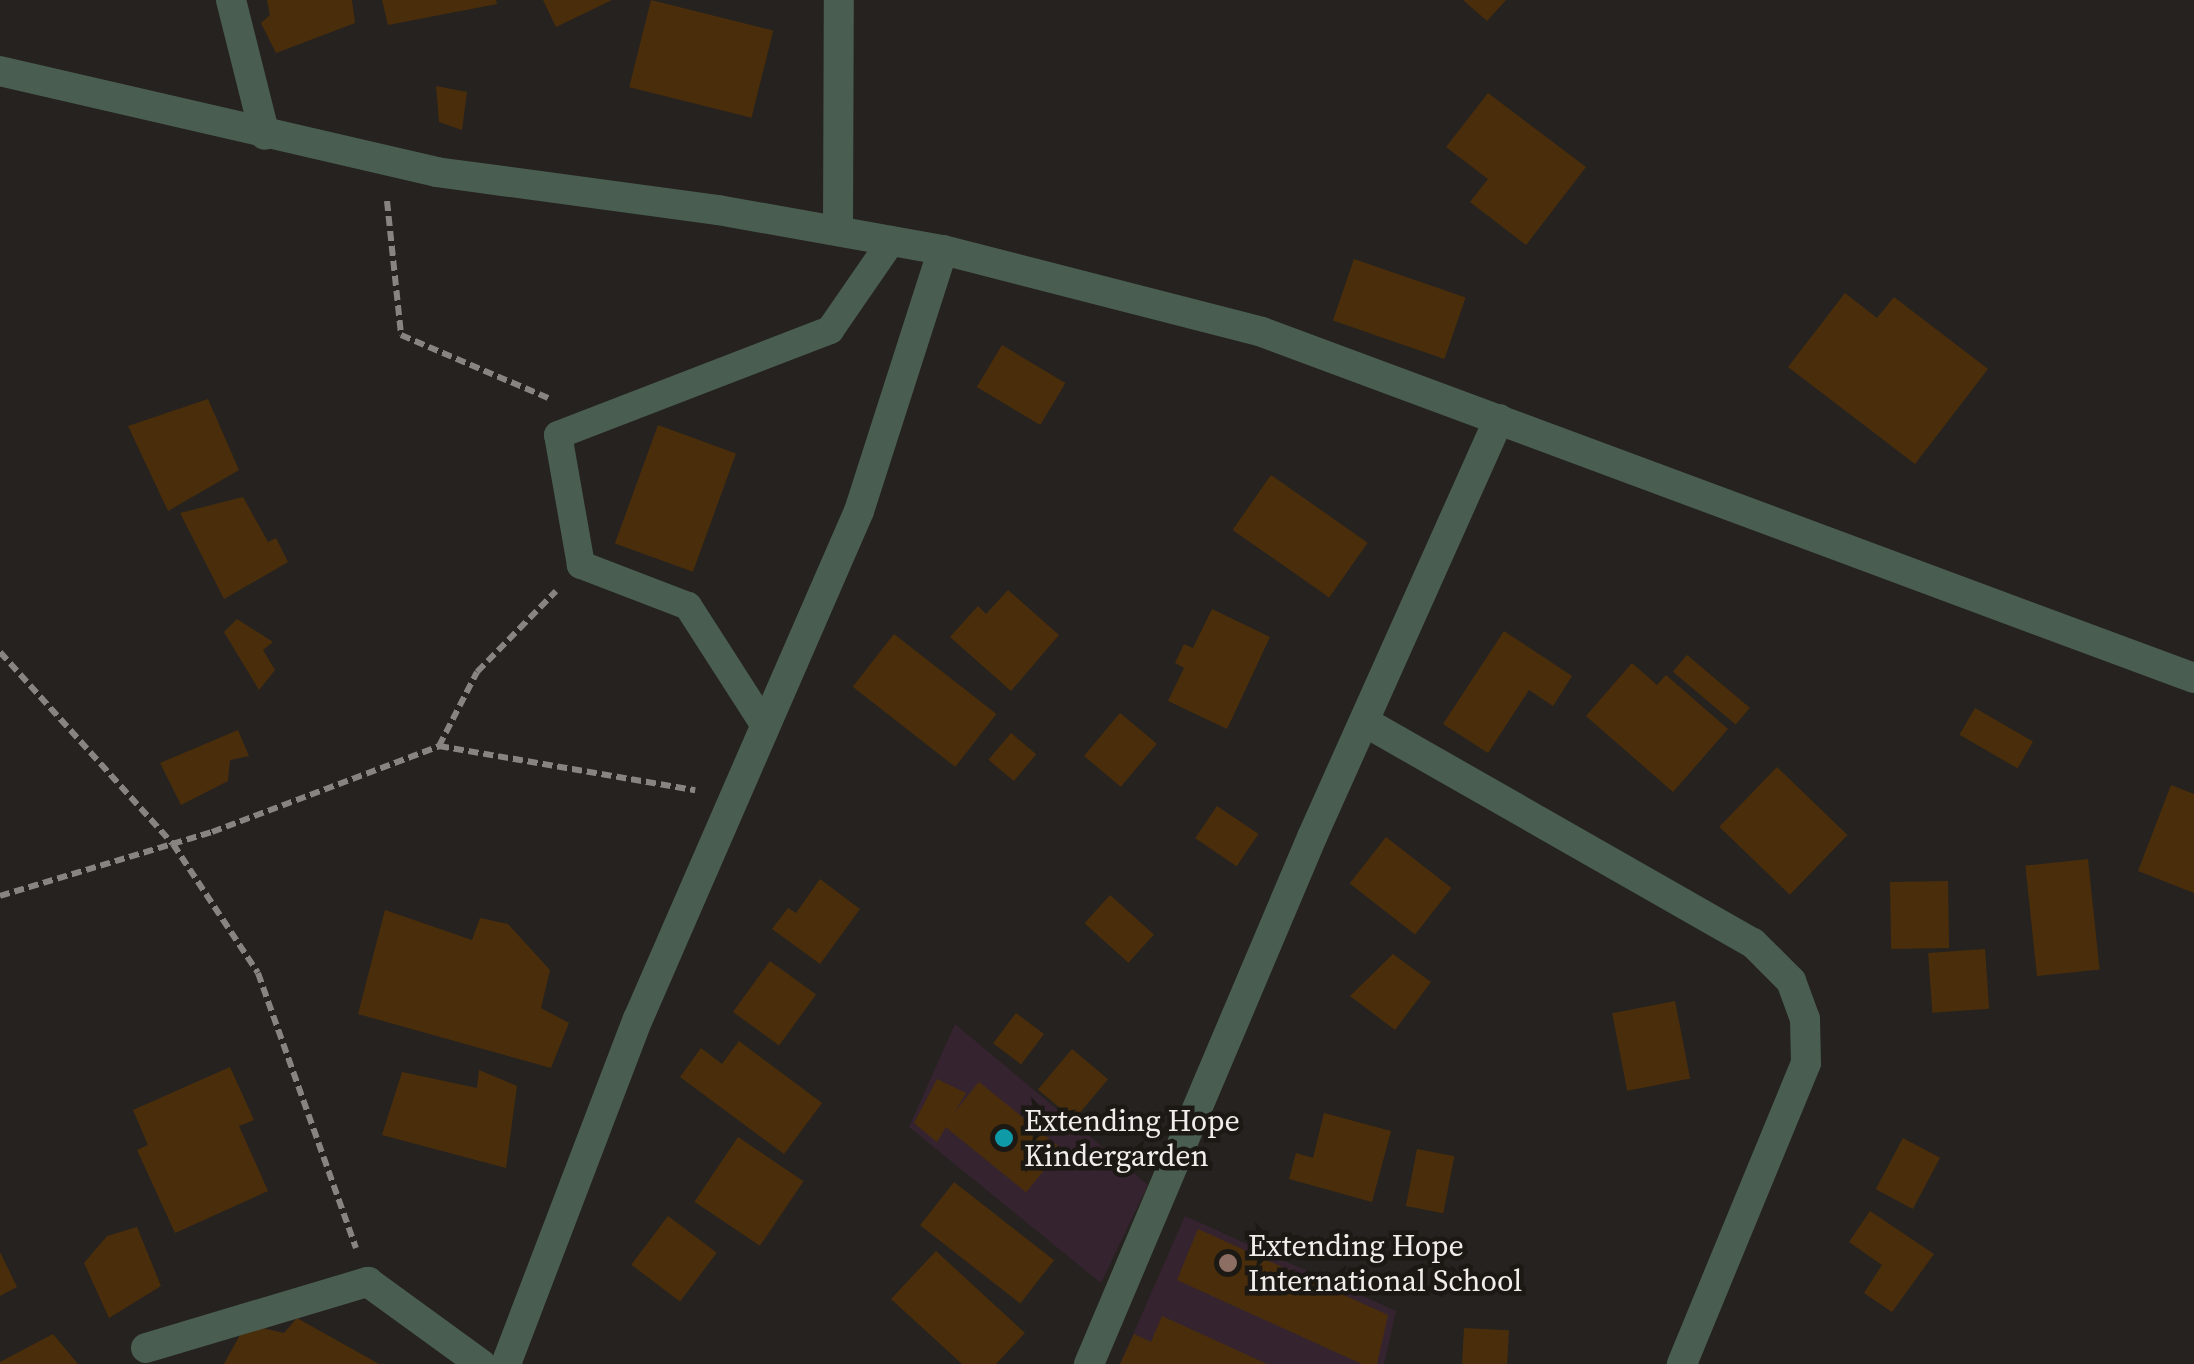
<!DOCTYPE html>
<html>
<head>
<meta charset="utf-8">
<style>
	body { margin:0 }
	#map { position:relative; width:2194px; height:1364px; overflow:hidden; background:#26221f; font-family:"Source Serif 4",serif }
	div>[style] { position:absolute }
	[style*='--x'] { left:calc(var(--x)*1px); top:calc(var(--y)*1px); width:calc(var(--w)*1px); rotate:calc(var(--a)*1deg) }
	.education>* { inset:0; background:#35242f }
	.building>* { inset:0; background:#4a2e0b; transform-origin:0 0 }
	.path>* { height:6px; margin-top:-3px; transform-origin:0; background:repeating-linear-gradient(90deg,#888482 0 10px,transparent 0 15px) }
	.lane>* { height:28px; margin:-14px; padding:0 14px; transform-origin:14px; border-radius:14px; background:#495e50 }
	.street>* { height:30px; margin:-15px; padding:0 15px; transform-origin:15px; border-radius:15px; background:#495e50 }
	.dots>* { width:28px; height:28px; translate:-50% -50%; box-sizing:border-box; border:5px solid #1c1915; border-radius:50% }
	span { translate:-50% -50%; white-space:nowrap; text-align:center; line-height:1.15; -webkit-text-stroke:9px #1c1915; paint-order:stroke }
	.poi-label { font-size:30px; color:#f0edeb }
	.left { translate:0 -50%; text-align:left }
</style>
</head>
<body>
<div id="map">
	<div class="education">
		<div style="clip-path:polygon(955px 1024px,1148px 1185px,1101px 1283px,909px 1127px)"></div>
		<div style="clip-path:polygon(1185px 1216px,1396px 1311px,1384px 1364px,1120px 1364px)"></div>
	</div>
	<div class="building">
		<div style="clip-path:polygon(267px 0,352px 0,355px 23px,276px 53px,261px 23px,270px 15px)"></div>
		<div style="clip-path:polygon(382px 0,496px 0,497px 4px,388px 25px)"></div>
		<div style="clip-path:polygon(543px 0,612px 0,556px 27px)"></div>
		<div style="left:651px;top:0;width:126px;height:90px;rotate:14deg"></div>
		<div style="clip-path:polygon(1463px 0,1506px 0,1487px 21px)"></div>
		<div style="clip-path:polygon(436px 86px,467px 92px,462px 130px,439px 122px)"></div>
		<div style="clip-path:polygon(1488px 93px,1586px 167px,1526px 245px,1470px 202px,1488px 179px,1446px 147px)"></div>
		<div style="left:1354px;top:259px;width:118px;height:65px;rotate:19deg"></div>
		<div style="clip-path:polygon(1845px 293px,1877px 318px,1894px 297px,1988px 369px,1915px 464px,1788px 367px)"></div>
		<div style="left:1002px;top:345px;width:74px;height:49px;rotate:31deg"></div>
		<div style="clip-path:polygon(208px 399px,239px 470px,168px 511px,128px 426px)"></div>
		<div style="left:658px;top:425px;width:83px;height:126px;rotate:20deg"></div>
		<div style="left:1271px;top:475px;width:118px;height:67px;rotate:35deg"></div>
		<div style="clip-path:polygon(243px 497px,268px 542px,276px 538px,288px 562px,224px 599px,180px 513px)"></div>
		<div style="clip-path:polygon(1008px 590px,1059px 635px,1011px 691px,950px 637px,978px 606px,986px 614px)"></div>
		<div style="clip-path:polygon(1212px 609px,1270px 637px,1227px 729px,1168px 701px,1184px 668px,1175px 663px,1184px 644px,1193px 648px)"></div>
		<div style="clip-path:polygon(237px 619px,273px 642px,263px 650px,275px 670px,259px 690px,224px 632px)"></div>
		<div style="clip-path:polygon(1504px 631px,1572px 676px,1553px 706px,1529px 690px,1488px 753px,1443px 724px)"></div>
		<div style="left:894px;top:634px;width:130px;height:67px;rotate:38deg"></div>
		<div style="left:1687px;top:655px;width:82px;height:22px;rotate:40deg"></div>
		<div style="clip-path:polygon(1632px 663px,1657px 685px,1666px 675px,1728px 729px,1673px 792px,1586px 716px)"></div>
		<div style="left:1975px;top:708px;width:67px;height:31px;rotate:30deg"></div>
		<div style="left:1120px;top:713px;width:48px;height:56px;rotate:40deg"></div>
		<div style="clip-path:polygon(238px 730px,249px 756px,230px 760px,228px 781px,181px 805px,160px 763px)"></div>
		<div style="left:1011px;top:733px;width:33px;height:35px;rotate:40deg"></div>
		<div style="left:1777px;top:767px;width:98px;height:83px;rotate:44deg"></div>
		<div style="clip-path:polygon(2171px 785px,2194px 794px,2194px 893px,2138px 871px)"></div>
		<div style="left:1217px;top:806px;width:50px;height:39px;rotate:34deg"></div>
		<div style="left:1386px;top:837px;width:83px;height:59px;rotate:38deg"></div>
		<div style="left:2088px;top:859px;width:111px;height:63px;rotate:84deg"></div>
		<div style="clip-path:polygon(820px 879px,860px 909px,820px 964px,772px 929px,788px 908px,796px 913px)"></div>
		<div style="left:1948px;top:881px;width:67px;height:58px;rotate:89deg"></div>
		<div style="left:1110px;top:895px;width:59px;height:38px;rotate:42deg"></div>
		<div style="clip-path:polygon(385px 910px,472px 940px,480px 918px,508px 924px,550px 970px,541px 1008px,569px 1023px,551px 1068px,358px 1014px)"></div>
		<div style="left:1985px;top:949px;width:60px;height:57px;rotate:86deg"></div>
		<div style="clip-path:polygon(1393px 954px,1431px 982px,1395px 1030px,1350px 996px)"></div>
		<div style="left:770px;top:961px;width:57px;height:63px;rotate:36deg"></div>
		<div style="left:1675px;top:1001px;width:79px;height:64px;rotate:79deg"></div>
		<div style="left:1016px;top:1013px;width:35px;height:38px;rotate:37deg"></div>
		<div style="clip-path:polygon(739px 1041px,822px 1103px,784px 1154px,680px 1077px,701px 1048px,722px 1064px)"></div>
		<div style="left:1072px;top:1049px;width:47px;height:53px;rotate:40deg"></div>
		<div style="clip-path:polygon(230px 1067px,254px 1120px,239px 1126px,268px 1191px,175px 1233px,137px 1150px,148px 1145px,133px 1110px)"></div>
		<div style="clip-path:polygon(479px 1070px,517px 1086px,506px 1168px,382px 1135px,402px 1072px,477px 1088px)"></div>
		<div style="clip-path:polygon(937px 1079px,966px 1093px,937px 1142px,914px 1123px)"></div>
		<div style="left:979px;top:1082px;width:106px;height:56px;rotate:39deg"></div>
		<div style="clip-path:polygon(1324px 1113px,1391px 1131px,1372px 1202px,1289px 1179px,1296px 1153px,1313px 1158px)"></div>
		<div style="left:738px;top:1137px;width:79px;height:78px;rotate:34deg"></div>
		<div style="left:1903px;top:1138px;width:42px;height:58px;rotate:28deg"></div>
		<div style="left:1417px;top:1149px;width:38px;height:58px;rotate:11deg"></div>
		<div style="left:954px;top:1182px;width:127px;height:55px;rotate:38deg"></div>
		<div style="clip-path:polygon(1870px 1211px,1934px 1254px,1892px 1312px,1864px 1293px,1882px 1265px,1849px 1242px)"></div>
		<div style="left:668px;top:1216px;width:61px;height:61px;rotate:37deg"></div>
		<div style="clip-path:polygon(137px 1227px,161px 1286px,109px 1318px,84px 1263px,107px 1236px)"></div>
		<div style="clip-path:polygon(1198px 1229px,1388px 1315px,1377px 1364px,1362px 1364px,1177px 1280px)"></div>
		<div style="clip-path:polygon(936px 1251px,1025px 1333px,996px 1364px,962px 1364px,891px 1299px)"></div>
		<div style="clip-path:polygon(0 1252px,17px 1287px,0 1296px)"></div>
		<div style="clip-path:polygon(1162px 1316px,1267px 1364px,1120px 1364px,1134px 1334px,1151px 1342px)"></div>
		<div style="clip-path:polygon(297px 1318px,379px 1364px,224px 1364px,246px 1324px,284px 1333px)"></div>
		<div style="left:1464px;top:1328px;width:45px;height:36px;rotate:3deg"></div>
		<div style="clip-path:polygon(53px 1334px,78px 1364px,0 1364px,0 1362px)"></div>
	</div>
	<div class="path">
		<div style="--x:387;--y:201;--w:135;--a:84"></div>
		<div style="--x:401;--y:335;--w:162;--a:23.2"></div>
		<div style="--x:0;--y:652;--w:258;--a:48"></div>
		<div style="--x:173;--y:844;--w:154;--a:56.6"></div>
		<div style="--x:258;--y:973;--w:292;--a:70.4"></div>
		<div style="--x:439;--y:746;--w:83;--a:-62.8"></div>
		<div style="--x:477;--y:672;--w:113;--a:-45.7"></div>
		<div style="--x:0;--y:896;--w:221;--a:-16.8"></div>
		<div style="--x:212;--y:832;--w:243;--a:-20.7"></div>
		<div style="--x:439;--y:746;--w:260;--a:9.8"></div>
	</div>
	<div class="lane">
		<div style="--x:765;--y:726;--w:143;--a:-122.7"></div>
		<div style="--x:688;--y:606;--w:115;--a:-159"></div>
		<div style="--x:581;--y:565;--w:132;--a:-100"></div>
		<div style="--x:558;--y:435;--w:292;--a:-21.1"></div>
		<div style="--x:830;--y:330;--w:109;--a:-55.4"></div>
	</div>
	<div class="street">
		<div style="--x:231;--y:0;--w:139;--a:75.9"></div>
		<div style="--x:0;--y:71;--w:448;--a:13"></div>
		<div style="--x:436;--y:172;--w:285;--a:7.7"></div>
		<div style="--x:718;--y:210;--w:229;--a:10.1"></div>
		<div style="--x:943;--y:250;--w:329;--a:14.4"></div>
		<div style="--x:1262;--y:332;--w:994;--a:20.37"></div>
		<div style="--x:838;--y:231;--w:231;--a:-89.8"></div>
		<div style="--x:1365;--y:722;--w:447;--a:29.7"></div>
		<div style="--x:1753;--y:943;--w:54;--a:45"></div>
		<div style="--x:1791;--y:981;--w:40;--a:69.8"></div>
		<div style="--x:1805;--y:1019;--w:44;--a:88.7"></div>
		<div style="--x:1806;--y:1063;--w:326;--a:112.4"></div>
		<div style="--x:146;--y:1348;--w:232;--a:-16.6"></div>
		<div style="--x:368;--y:1282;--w:140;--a:36"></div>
		<div style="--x:506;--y:1364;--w:369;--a:-69.1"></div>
		<div style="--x:638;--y:1019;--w:554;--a:-66.49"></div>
		<div style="--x:859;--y:511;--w:274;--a:-72.2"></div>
		<div style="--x:1089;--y:1364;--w:572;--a:-67.06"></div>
		<div style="--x:1312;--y:837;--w:458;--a:-65.9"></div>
	</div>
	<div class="dots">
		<div style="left:1004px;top:1138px;background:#0f9aa8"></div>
		<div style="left:1228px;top:1263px;background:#8d6e63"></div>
	</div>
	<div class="poi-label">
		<span class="left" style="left:1024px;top:1138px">Extending Hope<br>Kindergarden</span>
		<span class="left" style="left:1248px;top:1263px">Extending Hope<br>International School</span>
	</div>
</div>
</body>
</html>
